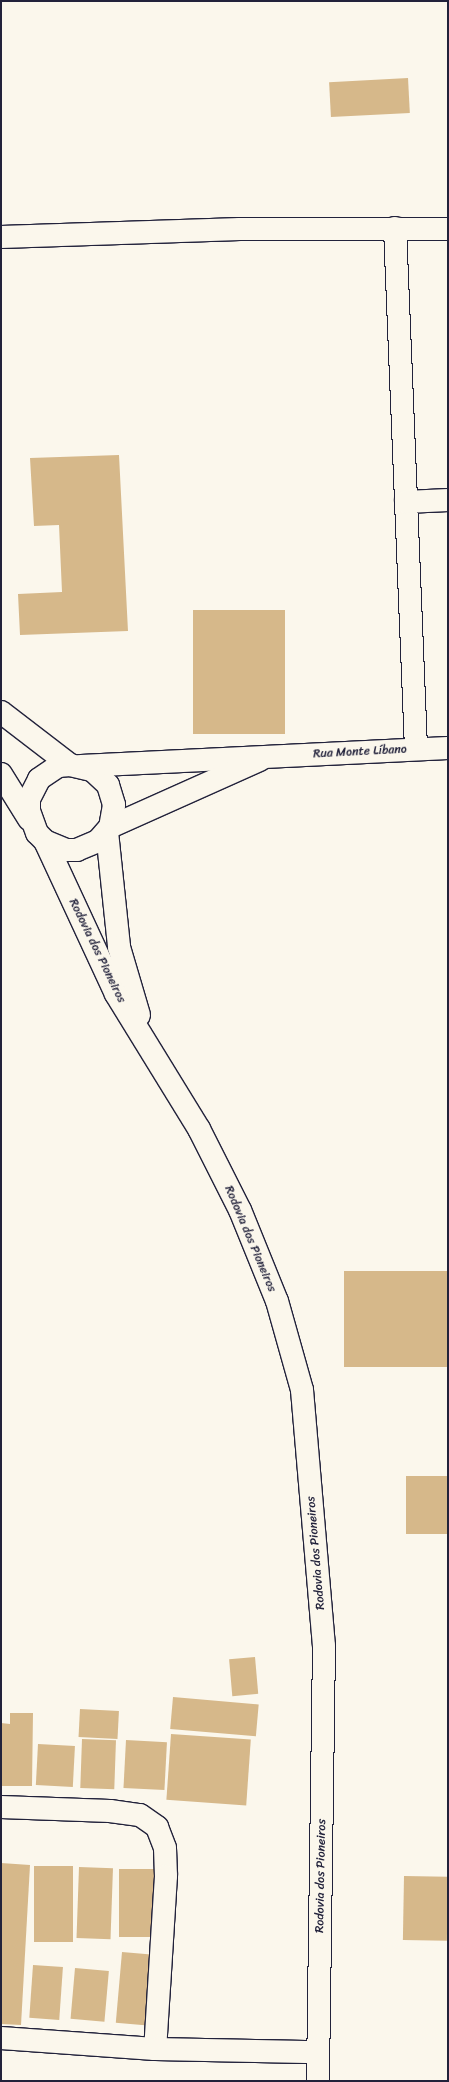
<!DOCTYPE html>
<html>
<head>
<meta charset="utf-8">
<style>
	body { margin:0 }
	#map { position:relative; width:449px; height:2082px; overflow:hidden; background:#fbf7ec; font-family:Sriracha,sans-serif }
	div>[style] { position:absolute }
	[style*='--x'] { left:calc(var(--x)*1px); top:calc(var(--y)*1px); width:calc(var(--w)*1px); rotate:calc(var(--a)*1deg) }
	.building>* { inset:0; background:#d6b88a; transform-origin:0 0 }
	.roads { filter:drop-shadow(1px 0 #22223b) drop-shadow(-1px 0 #22223b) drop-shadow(0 1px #22223b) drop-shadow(0 -1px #22223b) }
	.minor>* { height:22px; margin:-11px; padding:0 11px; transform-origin:11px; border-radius:11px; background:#fbf7ec }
	.tertiary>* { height:22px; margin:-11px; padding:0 11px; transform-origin:11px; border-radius:11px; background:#fbf7ec }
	span { translate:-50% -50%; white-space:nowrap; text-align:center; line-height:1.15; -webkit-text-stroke:3.5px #fbf7ec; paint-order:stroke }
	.street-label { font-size:12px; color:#22223b }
	.frame { position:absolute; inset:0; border:2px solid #22223b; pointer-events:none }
</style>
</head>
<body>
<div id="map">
	<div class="building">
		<div style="left:408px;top:78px;width:35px;height:79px;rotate:87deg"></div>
		<div style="clip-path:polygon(119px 455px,128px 631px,20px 635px,18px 594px,62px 592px,59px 525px,34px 526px,30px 458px)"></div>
		<div style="left:193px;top:610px;width:92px;height:124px"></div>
		<div style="left:448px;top:1271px;width:96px;height:104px;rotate:90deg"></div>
		<div style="left:406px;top:1476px;width:42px;height:58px"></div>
		<div style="left:255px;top:1657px;width:37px;height:26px;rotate:85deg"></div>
		<div style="left:173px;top:1697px;width:86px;height:32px;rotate:5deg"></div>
		<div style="left:80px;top:1709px;width:39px;height:28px;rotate:3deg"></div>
		<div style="clip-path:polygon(10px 1713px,33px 1713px,32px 1786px,1px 1786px,1px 1723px,10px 1724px)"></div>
		<div style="left:171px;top:1734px;width:80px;height:66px;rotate:4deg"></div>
		<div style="left:82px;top:1739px;width:34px;height:49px;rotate:2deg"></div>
		<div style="left:126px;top:1740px;width:41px;height:48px;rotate:3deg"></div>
		<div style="left:38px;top:1744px;width:37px;height:41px;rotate:3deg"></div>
		<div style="clip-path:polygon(1px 1863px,30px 1865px,21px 2025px,1px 2024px)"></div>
		<div style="left:34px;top:1866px;width:39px;height:76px"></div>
		<div style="left:79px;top:1867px;width:34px;height:71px;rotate:2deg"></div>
		<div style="left:119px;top:1869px;width:35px;height:68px"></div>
		<div style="left:404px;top:1876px;width:44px;height:64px;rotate:1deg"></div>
		<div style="left:122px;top:1952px;width:35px;height:71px;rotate:5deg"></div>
		<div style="left:33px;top:1965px;width:30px;height:53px;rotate:4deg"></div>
		<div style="left:75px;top:1968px;width:34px;height:51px;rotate:5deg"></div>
	</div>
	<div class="roads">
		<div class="minor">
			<div style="--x:395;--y:228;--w:521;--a:87.69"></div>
			<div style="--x:1;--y:237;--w:239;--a:-1.9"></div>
			<div style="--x:240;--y:229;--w:208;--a:0"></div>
			<div style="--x:406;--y:502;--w:42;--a:-2.7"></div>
			<div style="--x:81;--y:766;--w:367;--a:-2.8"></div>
			<div style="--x:110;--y:827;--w:164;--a:-24.1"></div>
			<div style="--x:1;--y:1807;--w:109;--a:2.1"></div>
			<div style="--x:110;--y:1811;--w:30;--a:8"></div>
			<div style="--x:140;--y:1815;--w:21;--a:35"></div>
			<div style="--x:157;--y:1827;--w:22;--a:69"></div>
			<div style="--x:165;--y:1848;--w:28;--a:88"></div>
			<div style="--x:166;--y:1876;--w:173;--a:93.6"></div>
			<div style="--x:1;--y:2038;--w:154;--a:4.1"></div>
			<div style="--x:155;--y:2049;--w:163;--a:1.1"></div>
		</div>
		<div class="tertiary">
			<div style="--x:1;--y:712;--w:87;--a:37.5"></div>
			<div style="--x:70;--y:765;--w:23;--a:13"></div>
			<div style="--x:92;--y:770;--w:22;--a:43"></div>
			<div style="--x:108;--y:785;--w:21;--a:73"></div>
			<div style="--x:114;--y:805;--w:22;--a:100"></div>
			<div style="--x:110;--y:827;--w:18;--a:131"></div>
			<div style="--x:98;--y:841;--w:23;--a:157"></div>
			<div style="--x:77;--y:850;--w:11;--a:180"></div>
			<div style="--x:66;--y:850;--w:23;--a:-157"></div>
			<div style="--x:45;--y:841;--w:11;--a:-135"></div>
			<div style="--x:37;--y:833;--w:23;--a:-110"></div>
			<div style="--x:29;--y:811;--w:12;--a:-90"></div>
			<div style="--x:29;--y:799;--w:22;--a:-63"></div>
			<div style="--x:39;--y:779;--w:23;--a:-34"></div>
			<div style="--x:58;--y:766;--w:12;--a:-5"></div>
			<div style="--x:1;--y:774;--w:53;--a:58.1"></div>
			<div style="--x:107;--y:832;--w:116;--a:84"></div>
			<div style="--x:119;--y:947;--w:71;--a:73.6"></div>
			<div style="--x:45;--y:841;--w:169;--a:65.1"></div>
			<div style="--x:116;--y:994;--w:158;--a:58.4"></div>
			<div style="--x:199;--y:1129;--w:91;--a:63.2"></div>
			<div style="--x:240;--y:1210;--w:98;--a:67.9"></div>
			<div style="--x:277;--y:1301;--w:92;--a:74.3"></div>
			<div style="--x:302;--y:1390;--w:257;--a:85.1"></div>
			<div style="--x:324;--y:1646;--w:435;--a:90.8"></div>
		</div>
	</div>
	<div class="street-label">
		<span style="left:360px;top:752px;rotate:-3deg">Rua Monte Líbano</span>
		<span style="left:97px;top:951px;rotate:64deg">Rodovia dos Pioneiros</span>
		<span style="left:250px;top:1239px;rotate:67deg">Rodovia dos Pioneiros</span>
		<span style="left:316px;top:1553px;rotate:-95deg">Rodovia dos Pioneiros</span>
		<span style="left:321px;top:1876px;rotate:-89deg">Rodovia dos Pioneiros</span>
	</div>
	<div class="frame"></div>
</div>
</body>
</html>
